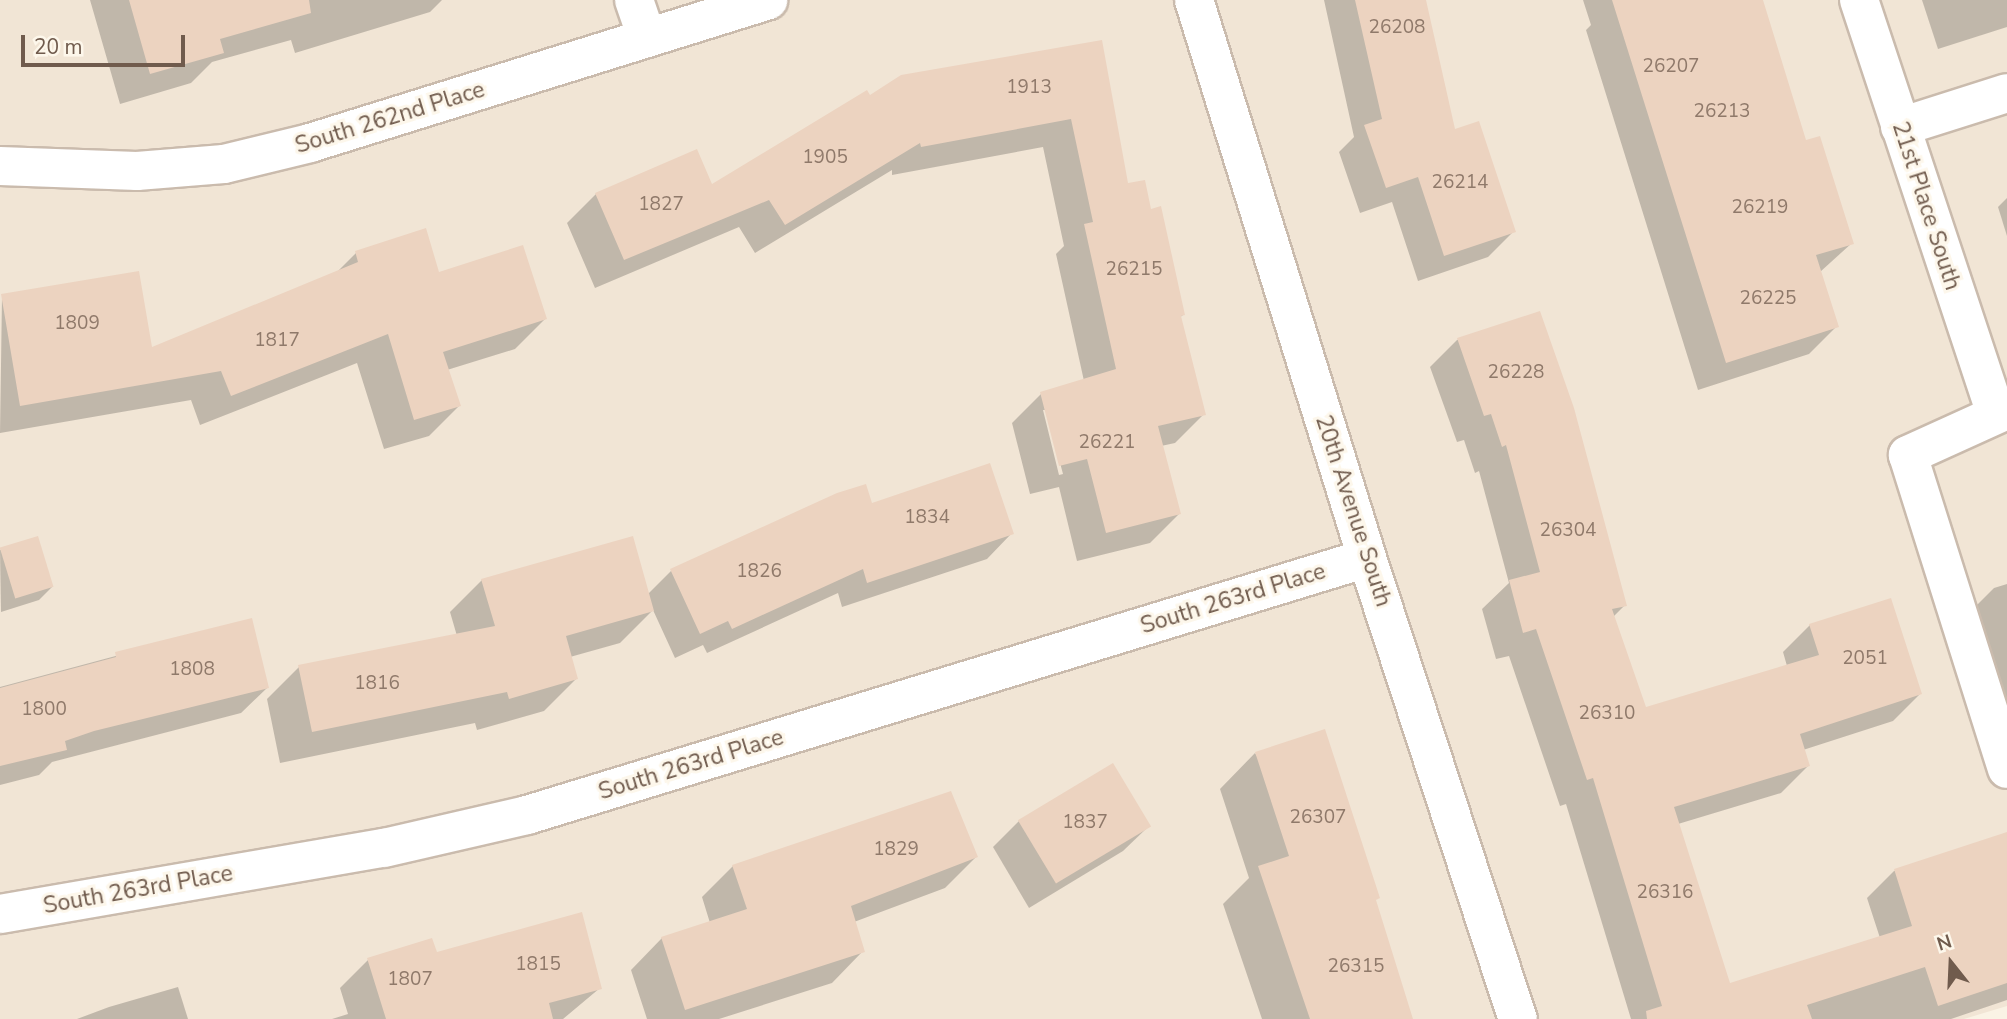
<!DOCTYPE html>
<html>
<head>
<meta charset="utf-8">
<style>
	body { margin:0 }
	#map { position:relative; width:2007px; height:1019px; overflow:hidden; background:#faf3e5; font-family:"Nunito Sans",sans-serif }
	div>[style] { position:absolute }
	[style*='--x'] { left:calc(var(--x)*1px); top:calc(var(--y)*1px); width:calc(var(--w)*1px); rotate:calc(var(--a)*1deg) }
	.residential>* { inset:0; background:#f1e5d5 }
	.shadow>* { inset:0; background:#0003 }
	.building>* { inset:0; background:#ecd3c0; transform-origin:0 0 }
	.roads { filter:drop-shadow(2px 0 #cabbad) drop-shadow(-2px 0 #cabbad) drop-shadow(0 2px #cabbad) drop-shadow(0 -2px #cabbad) }
	.minor>* { height:38px; margin:-19px; padding:0 19px; transform-origin:19px; border-radius:19px; background:#fff }
	span { translate:-50% -50%; white-space:nowrap; text-align:center; line-height:1.15; -webkit-text-stroke:6px #fdf7eb; paint-order:stroke }
	.number-label { font-size:19px; color:#8f796a }
	.number-label span { -webkit-text-stroke-width:0 }
	.street-label { font-size:23px; color:#705b4d }
	.north { position:absolute; left:1916px; top:928px; width:70px; height:70px; -webkit-text-stroke:5px #fdf7eb; paint-order:stroke; rotate:342deg; font-size:19px; font-weight:700; line-height:28px; text-align:center; color:#705b4d }
	.north::after { content:''; display:block; margin:auto; width:24px; height:32px; background:#705b4d; clip-path:polygon(50% 0,100% 100%,50% 72%,0 100%) }
	.scale { position:absolute; left:21px; top:35px; width:164px; height:32px; box-sizing:border-box; border:4px solid #705b4d; border-top:0; padding-left:9px; font-size:21px; line-height:24px; white-space:nowrap; color:#705b4d; -webkit-text-stroke:5px #fdf7eb; paint-order:stroke }
</style>
</head>
<body>
<div id="map">
	<div class="residential">
		<div style="clip-path:polygon(0 0,2007px 0,2007px 1006px,1964px 1019px,0 1019px)"></div>
	</div>
	<div class="shadow">
		<div style="clip-path:polygon(90px 0,442px 0,430px 12px,295px 53px,291px 40px,212px 62px,191px 83px,120px 104px)"></div>
		<div style="clip-path:polygon(1324px 0,1424px 0,1454px 131px,1514px 231px,1488px 257px,1418px 281px,1392px 202px,1360px 213px,1339px 152px,1354px 137px)"></div>
		<div style="clip-path:polygon(1583px 0,1762px 0,1805px 143px,1852px 243px,1820px 272px,1837px 326px,1809px 354px,1698px 390px,1586px 30px,1591px 25px)"></div>
		<div style="clip-path:polygon(1922px 0,2007px 0,2007px 27px,1938px 49px)"></div>
		<div style="clip-path:polygon(evenodd,1100px 42px,1126px 185px,1150px 211px,1183px 315px,1179px 318px,1204px 414px,1175px 443px,1161px 446px,1179px 514px,1150px 543px,1077px 561px,1059px 487px,1030px 494px,1012px 423px,1041px 394px,1084px 381px,1056px 254px,1064px 246px,1043px 147px,892px 175px,892px 170px,755px 253px,739px 227px,595px 288px,567px 223px,596px 194px,712px 187px,869px 97px,1100px 42px,1043px 410px,1046px 410px,1063px 474px,1059px 475px,1043px 410px)"></div>
		<div style="clip-path:polygon(2007px 198px,2007px 236px,1998px 207px)"></div>
		<div style="clip-path:polygon(356px 253px,438px 274px,545px 319px,515px 349px,447px 370px,459px 406px,429px 436px,384px 449px,357px 363px,200px 425px,191px 400px,0 433px,2px 296px,150px 349px,335px 274px)"></div>
		<div style="clip-path:polygon(1539px 313px,1625px 605px,1613px 617px,1645px 709px,1787px 666px,1783px 652px,1810px 625px,1920px 694px,1893px 721px,1803px 750px,1808px 766px,1781px 793px,1678px 824px,1729px 985px,1880px 938px,1867px 898px,1894px 871px,2007px 834px,2007px 1000px,1951px 1019px,1631px 1019px,1566px 804px,1560px 806px,1509px 656px,1496px 659px,1482px 609px,1509px 583px,1479px 471px,1475px 473px,1464px 440px,1457px 442px,1430px 367px,1457px 340px)"></div>
		<div style="clip-path:polygon(871px 505px,1012px 533px,987px 559px,842px 607px,838px 593px,707px 653px,703px 645px,675px 658px,653px 610px,620px 643px,570px 657px,576px 679px,544px 711px,477px 730px,475px 723px,280px 763px,267px 699px,299px 667px,457px 636px,450px 612px,482px 580px,647px 595px,671px 571px)"></div>
		<div style="clip-path:polygon(37px 538px,52px 587px,39px 600px,1px 612px,0 550px)"></div>
		<div style="clip-path:polygon(2007px 584px,2007px 698px,1996px 702px,1968px 614px,1994px 588px)"></div>
		<div style="clip-path:polygon(250px 620px,267px 688px,241px 713px,52px 762px,39px 775px,0 785px,0 687px)"></div>
		<div style="clip-path:polygon(1255px 753px,1411px 1019px,1262px 1019px,1223px 904px,1249px 878px,1220px 789px)"></div>
		<div style="clip-path:polygon(1019px 821px,1149px 826px,1123px 851px,1029px 908px,993px 847px)"></div>
		<div style="clip-path:polygon(976px 857px,945px 888px,854px 922px,863px 951px,832px 983px,719px 1019px,647px 1019px,631px 970px,662px 938px,710px 923px,702px 897px,733px 866px)"></div>
		<div style="clip-path:polygon(436px 954px,600px 988px,563px 1019px,332px 1019px,348px 1014px,340px 988px,368px 960px)"></div>
		<div style="clip-path:polygon(178px 987px,188px 1019px,77px 1019px,109px 1007px)"></div>
	</div>
	<div class="building">
		<div style="clip-path:polygon(129px 0,309px 0,311px 13px,220px 39px,224px 53px,150px 74px)"></div>
		<div style="clip-path:polygon(1355px 0,1426px 0,1455px 129px,1479px 121px,1516px 232px,1444px 256px,1418px 177px,1386px 188px,1364px 125px,1382px 119px)"></div>
		<div style="clip-path:polygon(1612px 0,1763px 0,1806px 140px,1820px 136px,1854px 244px,1816px 255px,1839px 327px,1726px 363px)"></div>
		<div style="clip-path:polygon(1102px 40px,1128px 183px,1145px 180px,1151px 209px,1161px 206px,1185px 315px,1181px 316px,1206px 415px,1158px 426px,1181px 514px,1106px 533px,1087px 459px,1059px 466px,1040px 392px,1116px 369px,1084px 224px,1093px 222px,1071px 119px,921px 147px,920px 143px,785px 225px,769px 200px,624px 260px,595px 193px,697px 149px,712px 184px,867px 90px,870px 95px,901px 75px)"></div>
		<div style="clip-path:polygon(426px 228px,439px 272px,523px 245px,547px 319px,443px 352px,461px 406px,414px 420px,388px 334px,231px 396px,221px 371px,20px 406px,1px 294px,139px 271px,152px 347px,358px 262px,355px 251px)"></div>
		<div style="clip-path:polygon(1540px 311px,1574px 408px,1627px 606px,1612px 609px,1646px 707px,1819px 655px,1809px 624px,1891px 598px,1922px 694px,1800px 734px,1810px 766px,1674px 807px,1730px 983px,1912px 926px,1894px 869px,2007px 832px,2007px 983px,1938px 1006px,1925px 967px,1807px 1005px,1812px 1019px,1647px 1019px,1646px 1011px,1662px 1006px,1593px 778px,1587px 780px,1536px 629px,1523px 633px,1509px 580px,1540px 572px,1506px 445px,1502px 447px,1491px 414px,1484px 416px,1457px 338px)"></div>
		<div style="clip-path:polygon(990px 463px,1014px 534px,867px 583px,863px 569px,732px 629px,728px 621px,700px 634px,670px 569px,837px 493px,866px 484px,872px 503px)"></div>
		<div style="left:38px;top:536px;width:53px;height:40px;rotate:73deg"></div>
		<div style="clip-path:polygon(633px 536px,654px 611px,566px 636px,578px 679px,509px 699px,507px 692px,312px 732px,298px 665px,495px 626px,481px 579px)"></div>
		<div style="clip-path:polygon(252px 618px,269px 688px,94px 731px,65px 741px,67px 750px,0 766px,0 688px,116px 657px,115px 652px)"></div>
		<div style="clip-path:polygon(1325px 729px,1380px 898px,1376px 900px,1413px 1019px,1310px 1019px,1258px 866px,1289px 856px,1255px 752px)"></div>
		<div style="left:1113px;top:763px;width:74px;height:111px;rotate:59deg"></div>
		<div style="clip-path:polygon(951px 791px,978px 857px,851px 906px,865px 952px,685px 1010px,661px 937px,747px 909px,732px 865px)"></div>
		<div style="clip-path:polygon(582px 912px,602px 989px,549px 1003px,553px 1019px,386px 1019px,367px 958px,432px 938px,437px 952px)"></div>
	</div>
	<div class="roads">
		<div class="minor">
			<div style="--x:634;--y:0;--w:40;--a:71.1"></div>
			<div style="--x:1194;--y:0;--w:584;--a:72.77"></div>
			<div style="--x:1367;--y:558;--w:485;--a:71.9"></div>
			<div style="--x:1859;--y:0;--w:434;--a:71.7"></div>
			<div style="--x:1900;--y:127;--w:112;--a:-17.6"></div>
			<div style="--x:0;--y:166;--w:137;--a:2.1"></div>
			<div style="--x:137;--y:171;--w:87;--a:-4.6"></div>
			<div style="--x:224;--y:164;--w:89;--a:-13.7"></div>
			<div style="--x:310;--y:143;--w:480;--a:-17.3"></div>
			<div style="--x:2007;--y:410;--w:109;--a:155.6"></div>
			<div style="--x:1908;--y:455;--w:329;--a:72.5"></div>
			<div style="--x:0;--y:914;--w:390;--a:-9.8"></div>
			<div style="--x:384;--y:848;--w:147;--a:-13"></div>
			<div style="--x:527;--y:815;--w:878;--a:-17.01"></div>
		</div>
	</div>
	<div class="number-label">
		<span style="left:1397px;top:28px">26208</span>
		<span style="left:1671px;top:67px">26207</span>
		<span style="left:1029px;top:88px">1913</span>
		<span style="left:1722px;top:112px">26213</span>
		<span style="left:825px;top:158px">1905</span>
		<span style="left:1460px;top:183px">26214</span>
		<span style="left:661px;top:205px">1827</span>
		<span style="left:1760px;top:208px">26219</span>
		<span style="left:1134px;top:270px">26215</span>
		<span style="left:1768px;top:299px">26225</span>
		<span style="left:77px;top:324px">1809</span>
		<span style="left:277px;top:341px">1817</span>
		<span style="left:1516px;top:373px">26228</span>
		<span style="left:1107px;top:443px">26221</span>
		<span style="left:927px;top:518px">1834</span>
		<span style="left:1568px;top:531px">26304</span>
		<span style="left:759px;top:572px">1826</span>
		<span style="left:1865px;top:659px">2051</span>
		<span style="left:192px;top:670px">1808</span>
		<span style="left:377px;top:684px">1816</span>
		<span style="left:44px;top:710px">1800</span>
		<span style="left:1607px;top:714px">26310</span>
		<span style="left:1318px;top:818px">26307</span>
		<span style="left:1085px;top:823px">1837</span>
		<span style="left:896px;top:850px">1829</span>
		<span style="left:1665px;top:893px">26316</span>
		<span style="left:538px;top:965px">1815</span>
		<span style="left:1356px;top:967px">26315</span>
		<span style="left:410px;top:980px">1807</span>
	</div>
	<div class="street-label">
		<span style="left:390px;top:118px;rotate:-17deg">South 262nd Place</span>
		<span style="left:1926px;top:206px;rotate:72deg">21st Place South</span>
		<span style="left:1353px;top:511px;rotate:72deg">20th Avenue South</span>
		<span style="left:1233px;top:599px;rotate:-17deg">South 263rd Place</span>
		<span style="left:691px;top:765px;rotate:-17deg">South 263rd Place</span>
		<span style="left:138px;top:890px;rotate:-10deg">South 263rd Place</span>
	</div>
	<div class="north">N</div>
	<div class="scale">20 m</div>
</div>
</body>
</html>
